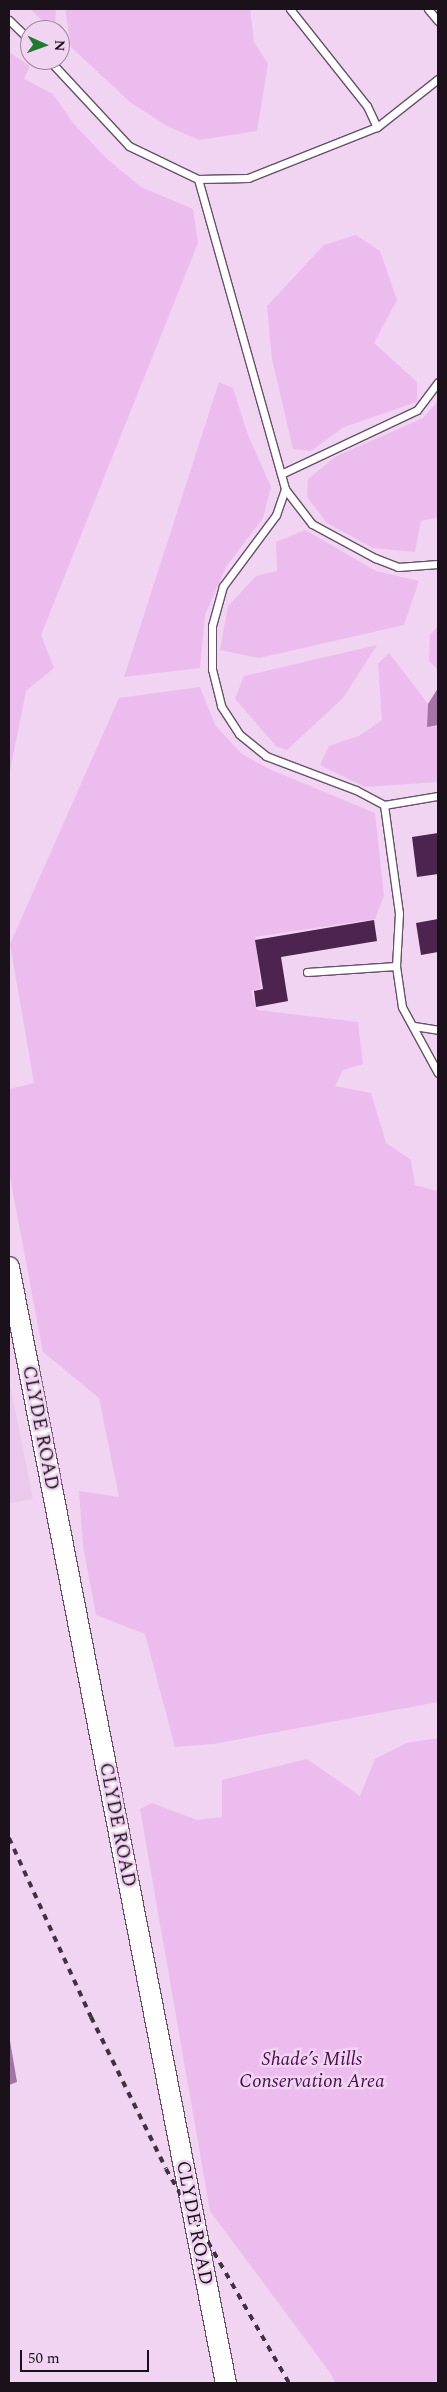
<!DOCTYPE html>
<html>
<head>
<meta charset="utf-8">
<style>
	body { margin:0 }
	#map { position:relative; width:447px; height:2392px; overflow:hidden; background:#f0d4f1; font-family:Spectral,serif }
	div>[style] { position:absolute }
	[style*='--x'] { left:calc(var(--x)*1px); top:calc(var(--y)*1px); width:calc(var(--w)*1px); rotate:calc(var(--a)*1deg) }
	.built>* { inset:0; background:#ebc9ec }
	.green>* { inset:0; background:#edbcee }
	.water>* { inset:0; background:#a374a5 }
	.building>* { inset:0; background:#4d2350 }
	.roads { filter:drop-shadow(1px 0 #685069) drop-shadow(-1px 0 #685069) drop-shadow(0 1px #685069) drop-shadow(0 -1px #685069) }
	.service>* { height:7px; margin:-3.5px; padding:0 3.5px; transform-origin:3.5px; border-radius:3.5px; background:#fff }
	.secondary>* { height:20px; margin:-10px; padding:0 10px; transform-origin:10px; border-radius:10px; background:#fff }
	.rail>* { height:4px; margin-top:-2px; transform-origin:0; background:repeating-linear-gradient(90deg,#3f3240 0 6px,transparent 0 12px) }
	span { translate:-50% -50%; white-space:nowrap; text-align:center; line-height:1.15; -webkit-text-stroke:5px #f0d4f1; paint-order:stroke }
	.street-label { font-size:19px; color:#1b111b }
	.park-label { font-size:19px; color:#490c4d; font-style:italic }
	.frame { position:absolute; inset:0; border:10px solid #1b111b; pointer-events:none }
	.north { position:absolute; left:20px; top:20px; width:50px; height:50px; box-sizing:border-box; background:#f0d4f1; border:1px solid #9b869b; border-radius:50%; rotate:92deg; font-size:14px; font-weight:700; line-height:20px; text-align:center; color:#1b111b }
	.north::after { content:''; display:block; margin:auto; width:18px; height:22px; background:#1e7c2c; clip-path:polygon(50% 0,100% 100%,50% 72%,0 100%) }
	.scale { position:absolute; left:20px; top:2350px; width:129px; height:22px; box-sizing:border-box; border:2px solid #1b111b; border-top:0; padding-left:6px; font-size:15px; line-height:18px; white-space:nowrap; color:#1b111b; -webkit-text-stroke:4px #f0d4f1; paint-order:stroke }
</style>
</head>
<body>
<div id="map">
	<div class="built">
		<div style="clip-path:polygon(9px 1378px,33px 1499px,9px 1503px)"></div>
	</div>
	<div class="green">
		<div style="clip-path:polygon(30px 9px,56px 9px,55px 30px,52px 30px)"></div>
		<div style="clip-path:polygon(65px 9px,250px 9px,254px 42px,268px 64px,257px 131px,199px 140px,167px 126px,130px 102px,71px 47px)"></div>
		<div style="clip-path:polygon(9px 52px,30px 66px,24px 79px,53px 94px,73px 123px,106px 158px,141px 187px,193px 209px,198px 243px,41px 635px,54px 668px,26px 691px,9px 776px)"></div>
		<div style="clip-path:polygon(356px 235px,380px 251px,397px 300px,374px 343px,417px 382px,417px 402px,344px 427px,311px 451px,293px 449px,272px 359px,267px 306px,324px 245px)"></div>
		<div style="clip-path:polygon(219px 382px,233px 388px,248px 435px,271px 487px,263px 518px,226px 567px,205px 615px,200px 668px,124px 677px)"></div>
		<div style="clip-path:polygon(438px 401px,438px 517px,421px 521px,415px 552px,373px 548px,327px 523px,307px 497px,308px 479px,335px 457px,423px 418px)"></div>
		<div style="clip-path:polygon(305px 530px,376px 571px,419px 581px,404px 625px,259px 658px,220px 650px,228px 606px,256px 576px,277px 571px,276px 542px)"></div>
		<div style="clip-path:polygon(438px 626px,438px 670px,429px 661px,430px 635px)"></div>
		<div style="clip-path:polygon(377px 645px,343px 698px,287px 750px,276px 746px,235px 699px,244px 676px)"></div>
		<div style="clip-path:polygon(389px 653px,428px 704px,427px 726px,438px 725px,438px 782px,365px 787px,320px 765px,329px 746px,359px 736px,382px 720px,378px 664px)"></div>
		<div style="clip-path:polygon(200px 687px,215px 725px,242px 754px,269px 769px,375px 813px,384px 896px,375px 919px,255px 937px,261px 988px,251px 991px,257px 1010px,358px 1022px,363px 1064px,343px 1070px,335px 1086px,371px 1093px,386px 1143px,411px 1160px,415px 1185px,438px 1191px,438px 1702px,213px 1744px,175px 1747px,145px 1634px,96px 1615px,83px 1546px,79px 1491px,119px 1497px,99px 1398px,43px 1352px,9px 1172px,9px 1089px,34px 1083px,10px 944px,119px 698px)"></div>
		<div style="clip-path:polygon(438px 1738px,438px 2383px,335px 2383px,331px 2374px,210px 2211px,140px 1809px,152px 1803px,197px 1820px,222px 1817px,222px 1780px,307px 1759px,360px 1796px,375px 1759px,407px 1743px)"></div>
	</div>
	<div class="water">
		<div style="clip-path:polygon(438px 688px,438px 725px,427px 727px,428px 704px)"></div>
		<div style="clip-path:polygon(9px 2035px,17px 2082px,9px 2085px)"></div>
	</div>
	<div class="building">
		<div style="clip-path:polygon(438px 833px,438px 874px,417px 877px,412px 837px)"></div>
		<div style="clip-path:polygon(438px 919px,438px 952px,421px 955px,416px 923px)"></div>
		<div style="clip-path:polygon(374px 920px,377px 941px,281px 957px,288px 1001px,256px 1007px,254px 991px,263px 989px,255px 940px)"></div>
	</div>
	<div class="roads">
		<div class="service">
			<div style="--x:290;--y:9;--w:124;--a:51.6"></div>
			<div style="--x:367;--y:106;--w:23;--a:65"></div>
			<div style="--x:428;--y:9;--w:16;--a:50"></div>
			<div style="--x:9;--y:20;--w:29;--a:44"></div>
			<div style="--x:49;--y:60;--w:117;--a:47.1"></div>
			<div style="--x:129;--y:146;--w:76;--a:25.6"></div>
			<div style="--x:198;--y:179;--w:50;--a:-1.1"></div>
			<div style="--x:248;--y:178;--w:139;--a:-21.6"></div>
			<div style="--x:377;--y:127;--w:78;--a:-38.2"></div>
			<div style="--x:198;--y:179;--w:322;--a:74.3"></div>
			<div style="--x:285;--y:489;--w:28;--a:109"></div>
			<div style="--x:276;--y:515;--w:89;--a:126.7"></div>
			<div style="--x:223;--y:586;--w:41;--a:105.4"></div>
			<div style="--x:212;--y:626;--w:43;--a:90"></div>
			<div style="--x:212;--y:669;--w:38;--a:76"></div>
			<div style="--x:221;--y:706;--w:33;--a:57"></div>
			<div style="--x:239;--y:734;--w:35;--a:39"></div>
			<div style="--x:266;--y:756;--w:96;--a:20.7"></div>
			<div style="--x:356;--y:790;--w:32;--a:28"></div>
			<div style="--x:384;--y:805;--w:55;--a:-9.5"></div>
			<div style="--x:281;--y:474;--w:150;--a:-25.2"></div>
			<div style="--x:417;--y:410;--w:35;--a:-53"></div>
			<div style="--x:285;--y:489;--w:44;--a:52.4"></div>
			<div style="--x:312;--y:524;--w:72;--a:28.4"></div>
			<div style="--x:375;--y:558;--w:25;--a:21"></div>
			<div style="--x:398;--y:567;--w:40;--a:-4.3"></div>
			<div style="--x:384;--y:805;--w:109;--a:82.1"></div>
			<div style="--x:399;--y:913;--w:53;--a:93.2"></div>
			<div style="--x:396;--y:966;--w:41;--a:81.7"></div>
			<div style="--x:402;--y:1007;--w:75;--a:61.4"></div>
			<div style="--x:307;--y:972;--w:89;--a:-3.9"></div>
			<div style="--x:414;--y:1026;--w:24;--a:9"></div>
		</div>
		<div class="secondary">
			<div style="--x:9;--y:1267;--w:1137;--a:79"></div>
		</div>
	</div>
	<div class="rail">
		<div style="--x:9;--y:1838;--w:197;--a:65.4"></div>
		<div style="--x:91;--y:2017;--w:169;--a:63.7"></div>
		<div style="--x:166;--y:2169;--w:247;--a:60.1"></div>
	</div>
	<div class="street-label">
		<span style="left:40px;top:1428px;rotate:79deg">CLYDE ROAD</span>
		<span style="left:117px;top:1825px;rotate:79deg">CLYDE ROAD</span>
		<span style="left:194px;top:2223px;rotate:79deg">CLYDE ROAD</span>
	</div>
	<div class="park-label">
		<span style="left:312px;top:2071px">Shade’s Mills<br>Conservation Area</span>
	</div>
	<div class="frame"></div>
	<div class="north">N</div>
	<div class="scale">50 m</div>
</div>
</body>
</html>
